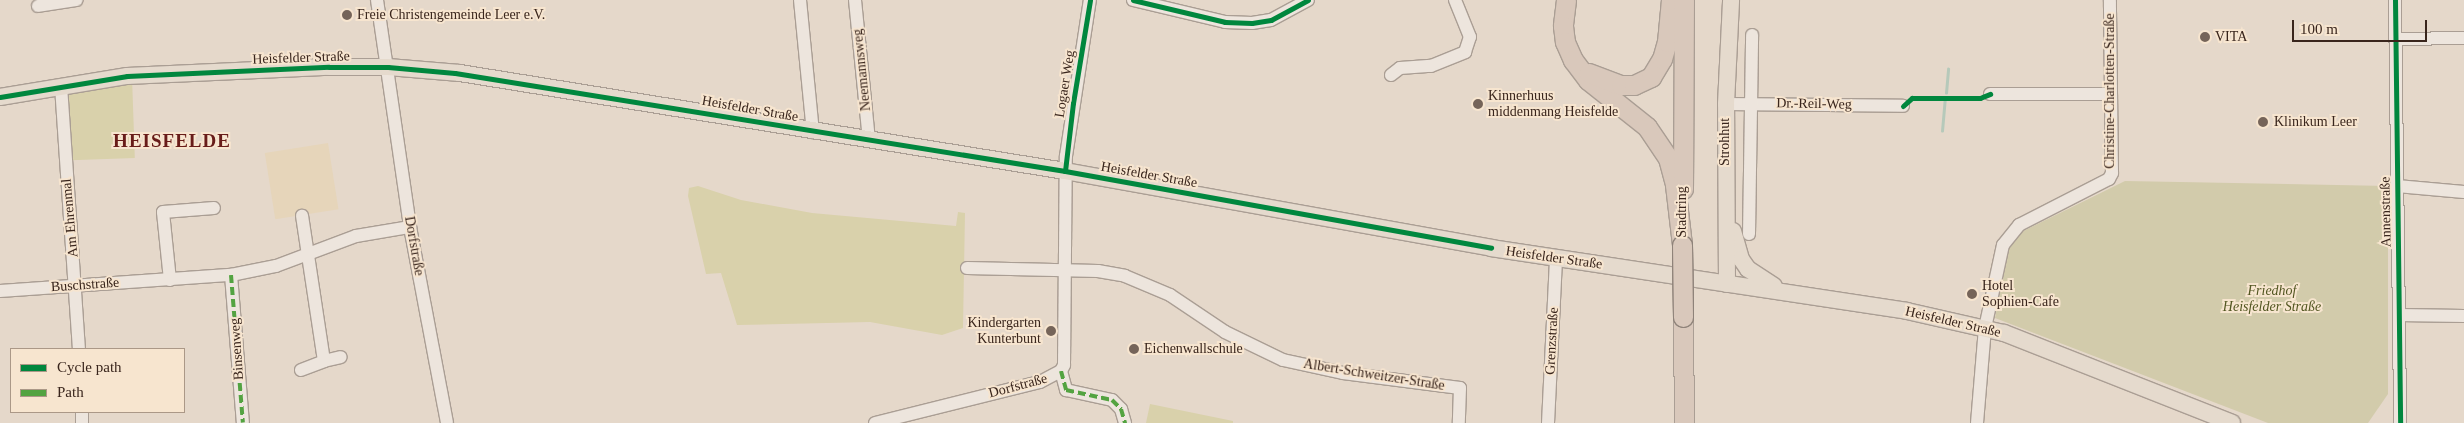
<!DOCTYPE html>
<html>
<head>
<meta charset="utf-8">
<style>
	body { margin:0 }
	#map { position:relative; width:2464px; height:423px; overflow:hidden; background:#e5d8ca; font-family:Georgia,serif }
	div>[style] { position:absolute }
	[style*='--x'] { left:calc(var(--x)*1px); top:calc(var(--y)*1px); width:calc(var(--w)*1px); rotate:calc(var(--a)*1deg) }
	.farmland>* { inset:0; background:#e6d5ba; transform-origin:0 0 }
	.green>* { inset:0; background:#d9d1ab; transform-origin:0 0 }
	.cemetery>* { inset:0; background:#d2cbab }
	.stream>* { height:2.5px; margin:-1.25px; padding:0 1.25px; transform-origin:1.25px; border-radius:1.25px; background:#b6c9ba }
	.roads { filter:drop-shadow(1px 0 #aa9e94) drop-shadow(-1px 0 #aa9e94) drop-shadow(0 1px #aa9e94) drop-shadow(0 -1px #aa9e94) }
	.minor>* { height:12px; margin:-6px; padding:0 6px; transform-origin:6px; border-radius:6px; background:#ede5dd }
	.major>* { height:16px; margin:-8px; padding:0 8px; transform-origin:8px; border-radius:8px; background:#e5dacd }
	.highway>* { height:19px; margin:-9.5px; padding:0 9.5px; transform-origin:9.5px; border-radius:9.5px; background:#d9c8bb }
	.bridges { filter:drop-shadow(1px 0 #8f837a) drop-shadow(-1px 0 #8f837a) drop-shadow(0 1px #8f837a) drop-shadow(0 -1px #8f837a) }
	.highway-bridge>* { height:19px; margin:-9.5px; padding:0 9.5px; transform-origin:9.5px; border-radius:9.5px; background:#d9c8bb }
	.quiet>* { height:4px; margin-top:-2px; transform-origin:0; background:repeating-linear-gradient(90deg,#53a341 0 8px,transparent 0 12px) }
	.cycleway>* { height:5px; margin:-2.5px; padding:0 2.5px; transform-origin:2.5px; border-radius:2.5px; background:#00873e }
	.dots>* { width:14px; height:14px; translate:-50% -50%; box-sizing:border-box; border:2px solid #f7e5cf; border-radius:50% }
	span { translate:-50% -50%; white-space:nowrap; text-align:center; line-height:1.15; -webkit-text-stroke:4px #f7e5cf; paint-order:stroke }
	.poi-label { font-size:14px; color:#39251c }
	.left { translate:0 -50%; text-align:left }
	.right { translate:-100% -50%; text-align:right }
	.street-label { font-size:14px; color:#39251c }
	.park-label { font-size:14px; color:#525621; font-style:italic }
	.district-label { font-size:19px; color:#681c19; font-weight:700; letter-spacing:1px }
	.legend { position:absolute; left:10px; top:348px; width:175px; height:65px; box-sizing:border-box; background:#f7e5cf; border:1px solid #ab9887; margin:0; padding:6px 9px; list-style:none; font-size:15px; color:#39251c }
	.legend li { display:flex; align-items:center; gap:10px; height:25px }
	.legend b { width:25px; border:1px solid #ab9887 }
	.scale { position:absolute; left:2292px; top:20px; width:135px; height:22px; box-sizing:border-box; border:2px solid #39251c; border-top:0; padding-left:6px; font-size:15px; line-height:18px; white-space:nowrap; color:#39251c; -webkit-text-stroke:4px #f7e5cf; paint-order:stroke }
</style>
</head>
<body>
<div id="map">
	<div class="farmland">
		<div style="left:328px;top:143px;width:67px;height:64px;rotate:81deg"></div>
	</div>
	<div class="green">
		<div style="left:132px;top:77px;width:81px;height:71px;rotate:88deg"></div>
		<div style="clip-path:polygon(698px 186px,741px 200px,812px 213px,956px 226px,958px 212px,965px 213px,963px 328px,942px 335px,870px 322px,737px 325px,721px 273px,706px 274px,688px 196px,689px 188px)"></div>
		<div style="clip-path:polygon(1150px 404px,1233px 421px,1233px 423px,1146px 423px)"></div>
	</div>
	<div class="cemetery">
		<div style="clip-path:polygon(2125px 181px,2388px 186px,2388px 394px,2368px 423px,2268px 423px,1995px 318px,2009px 245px,2017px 234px)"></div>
	</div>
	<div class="stream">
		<div style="--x:1946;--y:93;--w:24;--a:-85"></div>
		<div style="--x:1942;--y:131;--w:32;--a:-85"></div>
	</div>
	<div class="roads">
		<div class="minor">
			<div style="--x:377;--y:0;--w:229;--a:81.7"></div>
			<div style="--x:410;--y:227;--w:199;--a:79.3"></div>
			<div style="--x:800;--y:0;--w:133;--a:84.4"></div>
			<div style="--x:855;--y:0;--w:141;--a:84.3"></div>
			<div style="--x:1133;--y:0;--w:95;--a:13.4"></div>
			<div style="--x:1225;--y:22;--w:27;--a:2"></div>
			<div style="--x:1252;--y:23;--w:19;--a:-9"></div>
			<div style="--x:1271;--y:20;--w:42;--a:-28.4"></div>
			<div style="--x:2395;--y:0;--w:423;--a:89.3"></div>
			<div style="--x:38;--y:6;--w:39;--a:-9"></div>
			<div style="--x:2396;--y:39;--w:68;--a:-0.8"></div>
			<div style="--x:1391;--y:75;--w:11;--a:-38"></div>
			<div style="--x:1400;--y:68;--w:31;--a:-4"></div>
			<div style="--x:1431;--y:66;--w:37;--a:-22"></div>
			<div style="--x:1465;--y:52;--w:16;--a:-72"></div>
			<div style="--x:1470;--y:37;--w:40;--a:-112"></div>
			<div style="--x:61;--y:86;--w:264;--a:86.1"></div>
			<div style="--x:1990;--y:94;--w:121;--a:0"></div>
			<div style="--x:1726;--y:104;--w:177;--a:0.6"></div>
			<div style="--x:2397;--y:186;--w:67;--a:5.1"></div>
			<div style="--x:1749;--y:234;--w:199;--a:-89.1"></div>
			<div style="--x:967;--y:268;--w:131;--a:1.3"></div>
			<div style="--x:1098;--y:271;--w:27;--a:10"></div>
			<div style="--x:1125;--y:276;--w:49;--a:22.9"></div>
			<div style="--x:1170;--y:295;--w:66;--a:33.9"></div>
			<div style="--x:1225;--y:332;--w:64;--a:25.8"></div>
			<div style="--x:1283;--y:360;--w:61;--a:12.2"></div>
			<div style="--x:1343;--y:373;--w:118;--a:7.3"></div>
			<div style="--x:1460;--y:388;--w:35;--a:92"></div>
			<div style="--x:231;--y:275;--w:148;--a:85.4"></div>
			<div style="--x:170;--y:280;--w:68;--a:-95.9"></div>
			<div style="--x:163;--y:212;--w:51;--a:-4.5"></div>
			<div style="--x:0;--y:291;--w:232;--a:-4"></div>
			<div style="--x:231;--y:275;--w:46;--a:-11.3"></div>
			<div style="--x:276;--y:266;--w:85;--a:-20.6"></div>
			<div style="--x:356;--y:236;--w:55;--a:-9.5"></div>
			<div style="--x:2399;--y:315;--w:65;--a:0.9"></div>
			<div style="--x:324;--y:361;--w:17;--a:-13"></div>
			<div style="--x:301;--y:370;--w:25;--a:-21"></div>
			<div style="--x:324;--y:361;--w:147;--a:-98.6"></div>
			<div style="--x:1061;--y:371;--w:20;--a:75"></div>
			<div style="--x:1066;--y:390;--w:47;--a:12.3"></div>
			<div style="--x:1112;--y:400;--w:13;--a:45"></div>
			<div style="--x:1121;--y:409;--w:15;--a:74"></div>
			<div style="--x:82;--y:412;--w:11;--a:90"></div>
			<div style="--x:875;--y:423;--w:170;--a:-14"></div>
			<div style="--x:1040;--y:382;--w:24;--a:-28"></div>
			<div style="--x:1061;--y:371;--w:7;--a:-63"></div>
			<div style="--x:1064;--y:365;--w:209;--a:-89.5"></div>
			<div style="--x:1066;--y:156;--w:158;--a:-81.3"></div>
			<div style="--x:1548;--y:423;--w:164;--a:-87.2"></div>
			<div style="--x:1977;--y:423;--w:95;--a:-85.2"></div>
			<div style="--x:1985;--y:328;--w:85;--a:-77.8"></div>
			<div style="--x:2003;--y:245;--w:26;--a:-51"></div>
			<div style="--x:2019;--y:225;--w:101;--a:-27.1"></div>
			<div style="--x:2109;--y:179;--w:7;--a:-63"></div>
			<div style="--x:2112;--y:173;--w:173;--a:-90.7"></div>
		</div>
		<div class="major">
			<div style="--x:0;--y:97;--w:129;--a:-9.4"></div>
			<div style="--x:127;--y:76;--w:202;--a:-2.6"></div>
			<div style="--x:329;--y:67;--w:59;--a:0"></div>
			<div style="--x:388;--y:67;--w:72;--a:4.8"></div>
			<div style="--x:460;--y:73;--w:613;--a:9.2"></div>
			<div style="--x:1065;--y:171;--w:433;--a:10.2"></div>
			<div style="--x:1491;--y:248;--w:421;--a:8.6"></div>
			<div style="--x:1907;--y:311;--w:99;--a:12.8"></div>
			<div style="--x:2004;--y:333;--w:245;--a:21.5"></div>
			<div style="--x:1733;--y:231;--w:29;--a:74"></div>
			<div style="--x:1741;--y:259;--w:12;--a:55"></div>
			<div style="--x:1748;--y:269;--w:31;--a:33"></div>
			<div style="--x:1727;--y:284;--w:180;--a:-90.3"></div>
			<div style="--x:1726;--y:104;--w:104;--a:-87.2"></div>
		</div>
		<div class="highway">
			<div style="--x:1566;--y:0;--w:26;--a:97"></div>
			<div style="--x:1563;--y:26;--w:16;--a:83"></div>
			<div style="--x:1565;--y:42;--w:20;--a:66"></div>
			<div style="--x:1573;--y:60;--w:25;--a:53"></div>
			<div style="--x:1588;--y:80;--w:75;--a:38.5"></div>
			<div style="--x:1647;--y:127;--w:37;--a:56"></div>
			<div style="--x:1668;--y:158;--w:28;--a:75"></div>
			<div style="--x:1675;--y:185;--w:60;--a:83.3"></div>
			<div style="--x:1589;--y:73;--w:34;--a:21"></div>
			<div style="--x:1621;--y:85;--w:13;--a:0"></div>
			<div style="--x:1634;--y:85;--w:19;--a:-25"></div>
			<div style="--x:1651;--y:77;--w:21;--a:-59"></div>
			<div style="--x:1662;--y:59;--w:18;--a:-74"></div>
			<div style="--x:1667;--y:42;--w:42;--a:-84.6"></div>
			<div style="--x:1683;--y:189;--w:189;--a:-89.7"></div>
			<div style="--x:1683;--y:317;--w:106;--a:89.5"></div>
		</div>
	</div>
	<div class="bridges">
		<div class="highway-bridge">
			<div style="--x:1682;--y:245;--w:72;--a:89.2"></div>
		</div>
	</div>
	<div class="quiet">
		<div style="--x:231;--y:275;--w:148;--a:85.4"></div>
		<div style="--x:1061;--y:371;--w:20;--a:75"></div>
		<div style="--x:1066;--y:390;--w:47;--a:12.3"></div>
		<div style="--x:1112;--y:400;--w:13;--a:45"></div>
		<div style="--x:1121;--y:409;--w:15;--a:74"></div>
	</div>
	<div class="cycleway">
		<div style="--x:1133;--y:0;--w:95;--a:13.4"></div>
		<div style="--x:1225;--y:22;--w:27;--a:2"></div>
		<div style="--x:1252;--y:23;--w:19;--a:-9"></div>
		<div style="--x:1271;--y:20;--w:42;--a:-28.4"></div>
		<div style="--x:2395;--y:0;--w:423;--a:89.3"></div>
		<div style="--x:0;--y:97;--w:129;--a:-9.4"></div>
		<div style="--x:127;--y:76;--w:202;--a:-2.6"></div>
		<div style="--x:329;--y:67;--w:59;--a:0"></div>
		<div style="--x:388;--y:67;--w:67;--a:5.1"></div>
		<div style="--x:455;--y:73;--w:618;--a:9.13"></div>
		<div style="--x:1065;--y:171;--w:433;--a:10.2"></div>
		<div style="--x:1903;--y:106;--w:12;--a:-42"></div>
		<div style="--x:1912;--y:98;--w:68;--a:0"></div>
		<div style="--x:1980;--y:98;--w:11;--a:-22"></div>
		<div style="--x:1065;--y:171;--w:68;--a:-83.3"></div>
		<div style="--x:1073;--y:103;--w:104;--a:-80.6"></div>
	</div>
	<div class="dots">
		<div style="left:347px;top:15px;background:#756459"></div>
		<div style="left:2205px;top:37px;background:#756459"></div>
		<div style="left:1478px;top:104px;background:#756459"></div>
		<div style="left:2263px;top:122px;background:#756459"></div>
		<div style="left:1972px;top:294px;background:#756459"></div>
		<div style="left:1051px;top:331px;background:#756459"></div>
		<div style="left:1134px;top:349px;background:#756459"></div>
	</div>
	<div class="poi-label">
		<span class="left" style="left:357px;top:15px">Freie Christengemeinde Leer e.V.</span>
		<span class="left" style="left:2215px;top:37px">VITA</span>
		<span class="left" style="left:1488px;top:104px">Kinnerhuus<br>middenmang Heisfelde</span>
		<span class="left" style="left:2274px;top:122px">Klinikum Leer</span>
		<span class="left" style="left:1982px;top:294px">Hotel<br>Sophien-Cafe</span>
		<span class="right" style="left:1041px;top:331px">Kindergarten<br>Kunterbunt</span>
		<span class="left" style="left:1144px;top:349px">Eichenwallschule</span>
	</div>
	<div class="street-label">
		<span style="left:301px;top:58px;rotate:-2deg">Heisfelder Straße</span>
		<span style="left:862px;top:70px;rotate:-96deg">Neemannsweg</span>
		<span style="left:1065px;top:84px;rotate:-81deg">Logaer Weg</span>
		<span style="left:2110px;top:91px;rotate:-90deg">Christine-Charlotten-Straße</span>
		<span style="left:1814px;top:104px;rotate:1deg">Dr.-Reil-Weg</span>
		<span style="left:750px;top:109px;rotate:10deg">Heisfelder Straße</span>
		<span style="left:1725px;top:142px;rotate:-90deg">Strohhut</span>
		<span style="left:1149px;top:175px;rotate:10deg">Heisfelder Straße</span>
		<span style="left:1682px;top:212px;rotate:-90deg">Stadtring</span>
		<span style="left:2386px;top:212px;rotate:-91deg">Annenstraße</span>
		<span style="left:70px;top:218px;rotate:-95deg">Am Ehrenmal</span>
		<span style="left:414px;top:246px;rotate:80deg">Dorfstraße</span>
		<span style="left:1554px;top:258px;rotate:8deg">Heisfelder Straße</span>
		<span style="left:85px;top:285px;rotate:-4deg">Buschstraße</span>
		<span style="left:1953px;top:322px;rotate:13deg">Heisfelder Straße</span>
		<span style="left:1552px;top:341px;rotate:-87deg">Grenzstraße</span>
		<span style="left:237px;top:349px;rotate:-94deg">Binsenweg</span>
		<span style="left:1374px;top:375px;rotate:9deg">Albert-Schweitzer-Straße</span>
		<span style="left:1018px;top:386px;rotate:-15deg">Dorfstraße</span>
	</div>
	<div class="park-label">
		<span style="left:2272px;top:299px">Friedhof<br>Heisfelder Straße</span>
	</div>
	<div class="district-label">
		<span style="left:172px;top:141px">HEISFELDE</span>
	</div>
	<ul class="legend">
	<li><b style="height:6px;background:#00873e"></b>Cycle path</li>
	<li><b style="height:6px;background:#53a341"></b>Path</li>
	</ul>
	<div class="scale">100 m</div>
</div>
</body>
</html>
